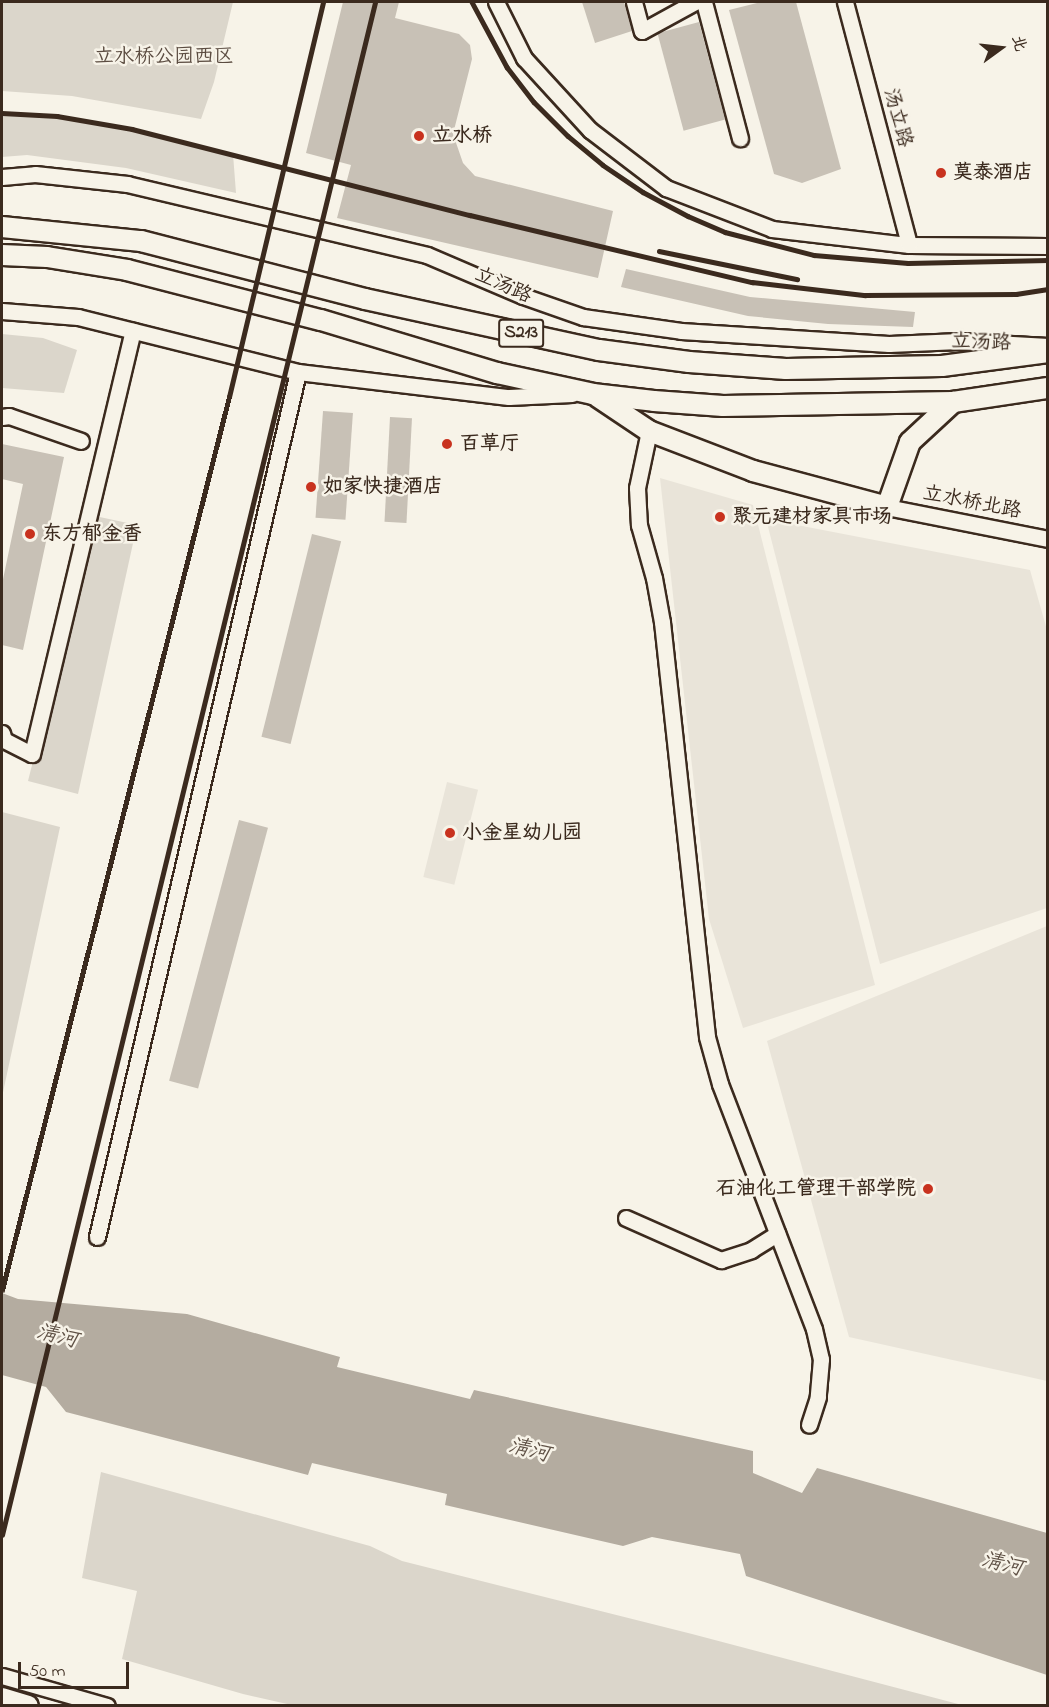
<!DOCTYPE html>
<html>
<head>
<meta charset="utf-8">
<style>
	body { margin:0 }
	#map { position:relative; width:1049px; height:1707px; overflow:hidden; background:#f7f3e8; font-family:"Indie Flower","LXGW WenKai TC",sans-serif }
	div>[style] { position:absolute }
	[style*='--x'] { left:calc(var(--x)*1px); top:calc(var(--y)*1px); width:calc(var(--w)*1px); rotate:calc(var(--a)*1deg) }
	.built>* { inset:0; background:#e9e4d9; transform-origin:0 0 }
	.green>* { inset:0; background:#dbd6cb }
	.water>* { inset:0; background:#b4aca0 }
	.building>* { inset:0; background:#c8c1b6; transform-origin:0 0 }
	.roads { filter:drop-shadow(2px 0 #3b2a1e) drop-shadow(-2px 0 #3b2a1e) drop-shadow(0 2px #3b2a1e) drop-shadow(0 -2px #3b2a1e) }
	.minor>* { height:15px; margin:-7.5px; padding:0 7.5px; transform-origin:7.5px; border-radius:7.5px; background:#f7f3e8 }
	.major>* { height:20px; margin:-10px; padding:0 10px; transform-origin:10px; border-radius:10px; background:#f7f3e8 }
	.rail>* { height:4.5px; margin:-2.25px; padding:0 2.25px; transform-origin:2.25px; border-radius:2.25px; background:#3b2a1e }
	.dots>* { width:16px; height:16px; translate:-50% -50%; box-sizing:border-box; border:3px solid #f7f3e8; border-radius:50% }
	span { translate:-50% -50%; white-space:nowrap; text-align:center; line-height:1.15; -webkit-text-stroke:5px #f7f3e8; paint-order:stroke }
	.shield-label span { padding:2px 4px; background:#f7f3e8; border:2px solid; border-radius:4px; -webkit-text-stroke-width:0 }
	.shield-label { font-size:18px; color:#3b2a1e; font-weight:700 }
	.park-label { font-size:20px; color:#5b4c41 }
	.street-label { font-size:20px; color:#3b2a1e }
	.poi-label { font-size:20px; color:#3b2a1e; font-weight:700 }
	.left { translate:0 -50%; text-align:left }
	.right { translate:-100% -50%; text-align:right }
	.water-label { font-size:21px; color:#5f5145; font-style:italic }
	.frame { position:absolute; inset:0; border:3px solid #3b2a1e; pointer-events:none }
	.north { position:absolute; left:971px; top:18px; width:60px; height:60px; -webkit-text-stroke:4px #f7f3e8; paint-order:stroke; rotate:75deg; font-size:16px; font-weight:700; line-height:24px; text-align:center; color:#3b2a1e }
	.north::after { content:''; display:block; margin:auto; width:21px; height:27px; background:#3b2a1e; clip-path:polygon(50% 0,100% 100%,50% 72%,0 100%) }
	.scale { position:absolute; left:18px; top:1662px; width:111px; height:27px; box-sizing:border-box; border:3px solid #3b2a1e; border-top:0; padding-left:8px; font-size:18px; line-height:21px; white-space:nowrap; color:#3b2a1e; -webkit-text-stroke:4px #f7f3e8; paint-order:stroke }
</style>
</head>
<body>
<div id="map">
	<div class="built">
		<div style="clip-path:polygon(660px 478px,753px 505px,875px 985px,743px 1028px,709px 919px)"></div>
		<div style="clip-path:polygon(766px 519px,1030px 570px,1047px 630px,1047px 908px,880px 964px)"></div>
		<div style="left:447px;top:782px;width:32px;height:98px;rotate:14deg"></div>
		<div style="clip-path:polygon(1047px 926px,1047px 1381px,849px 1337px,767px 1041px)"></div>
	</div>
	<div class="green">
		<div style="clip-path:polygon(2px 2px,233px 2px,214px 82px,201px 119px,72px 96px,2px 91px)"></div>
		<div style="clip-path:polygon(2px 113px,57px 116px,91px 122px,233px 154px,236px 193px,126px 168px,27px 155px,2px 157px)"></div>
		<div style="clip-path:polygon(2px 334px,43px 338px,77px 350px,64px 393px,2px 388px)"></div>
		<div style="clip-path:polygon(95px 516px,137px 525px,78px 794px,28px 781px)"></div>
		<div style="clip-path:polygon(2px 812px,60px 827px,2px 1097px)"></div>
		<div style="clip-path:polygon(101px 1472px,370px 1546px,402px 1561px,692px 1634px,962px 1705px,296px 1706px,243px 1694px,122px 1659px,137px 1591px,82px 1578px)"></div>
	</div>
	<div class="water">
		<div style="clip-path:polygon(2px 1293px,18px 1299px,187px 1314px,340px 1357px,337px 1367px,470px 1399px,474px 1390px,753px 1451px,753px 1473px,802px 1493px,817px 1468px,1047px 1533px,1047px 1675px,746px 1576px,740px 1554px,652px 1537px,623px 1546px,445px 1505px,447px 1494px,312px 1463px,308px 1475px,66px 1412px,46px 1387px,2px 1375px)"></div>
	</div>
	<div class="building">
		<div style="clip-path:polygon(343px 2px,399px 2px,395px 18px,459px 34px,470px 45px,472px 59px,453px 134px,463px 163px,475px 176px,613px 211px,598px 278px,337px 218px,351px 165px,306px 153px)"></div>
		<div style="clip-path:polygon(582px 2px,624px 2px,632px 31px,595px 43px)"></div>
		<div style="clip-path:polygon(761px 2px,796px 2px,841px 169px,802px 183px,774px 174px,729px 10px)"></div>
		<div style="left:699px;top:22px;width:101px;height:43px;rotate:75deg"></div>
		<div style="clip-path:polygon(626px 269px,750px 297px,915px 312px,913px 327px,828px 324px,748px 316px,621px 287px)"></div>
		<div style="left:323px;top:411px;width:30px;height:107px;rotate:4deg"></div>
		<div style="left:390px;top:417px;width:22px;height:105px;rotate:3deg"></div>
		<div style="clip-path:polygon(2px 444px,64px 457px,23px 650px,2px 645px,2px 584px,23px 484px,2px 479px)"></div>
		<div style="left:312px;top:534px;width:30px;height:209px;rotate:14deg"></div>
		<div style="left:239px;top:820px;width:30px;height:270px;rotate:15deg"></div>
	</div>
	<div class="roads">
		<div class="minor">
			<div style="--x:496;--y:2;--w:63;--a:63.4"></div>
			<div style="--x:524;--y:58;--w:98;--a:47.5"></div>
			<div style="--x:590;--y:130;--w:96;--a:37.3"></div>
			<div style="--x:666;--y:188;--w:114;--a:21.1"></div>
			<div style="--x:772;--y:229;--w:138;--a:6.7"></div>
			<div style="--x:909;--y:245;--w:139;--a:0.4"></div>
			<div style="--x:634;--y:2;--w:30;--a:75"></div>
			<div style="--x:642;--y:31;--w:60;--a:-28.7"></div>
			<div style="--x:704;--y:2;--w:141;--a:75.2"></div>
			<div style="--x:845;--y:2;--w:251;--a:75.2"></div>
			<div style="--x:2;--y:177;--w:33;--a:-5"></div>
			<div style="--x:35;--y:174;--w:93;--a:6.2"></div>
			<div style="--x:127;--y:184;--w:308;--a:13.3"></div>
			<div style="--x:427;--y:255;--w:104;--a:23.1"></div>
			<div style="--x:523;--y:296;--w:64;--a:19.3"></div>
			<div style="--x:583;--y:317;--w:99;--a:8.1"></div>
			<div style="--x:681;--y:331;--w:208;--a:3.6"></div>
			<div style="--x:889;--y:344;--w:70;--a:-2.5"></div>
			<div style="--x:959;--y:341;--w:89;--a:3.2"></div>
			<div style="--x:2;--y:311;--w:76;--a:4.5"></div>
			<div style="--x:78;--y:317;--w:227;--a:14"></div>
			<div style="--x:298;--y:372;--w:212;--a:6.8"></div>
			<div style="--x:509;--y:397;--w:63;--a:-2.7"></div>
			<div style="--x:2;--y:417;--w:7;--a:-8"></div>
			<div style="--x:9;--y:416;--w:76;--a:19.1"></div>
			<div style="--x:649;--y:431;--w:58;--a:101.9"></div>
			<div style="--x:637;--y:488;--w:37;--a:87"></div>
			<div style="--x:639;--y:525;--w:55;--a:74.2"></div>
			<div style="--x:654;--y:578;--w:45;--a:79.7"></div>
			<div style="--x:662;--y:622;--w:417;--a:83.8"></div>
			<div style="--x:707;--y:1037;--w:49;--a:74.5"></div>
			<div style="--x:720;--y:1084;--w:262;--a:69"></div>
			<div style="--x:814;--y:1329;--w:31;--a:77"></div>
			<div style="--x:821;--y:1359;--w:38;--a:95"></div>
			<div style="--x:818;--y:1397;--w:29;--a:108"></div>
			<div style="--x:887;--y:507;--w:164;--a:11.2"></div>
			<div style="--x:2;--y:733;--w:7;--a:74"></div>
			<div style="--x:4;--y:740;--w:31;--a:27"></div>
			<div style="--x:32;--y:754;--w:435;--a:-76.6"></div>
			<div style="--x:626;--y:1218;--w:104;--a:23.9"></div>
			<div style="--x:721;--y:1260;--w:32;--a:-18"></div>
			<div style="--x:751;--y:1250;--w:31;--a:-32"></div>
			<div style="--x:97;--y:1237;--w:888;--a:-76.92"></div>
			<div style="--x:2;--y:1676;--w:109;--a:15.9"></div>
		</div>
		<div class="major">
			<div style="--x:2;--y:227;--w:140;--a:5.8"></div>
			<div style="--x:141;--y:241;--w:231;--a:14.5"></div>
			<div style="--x:365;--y:299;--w:239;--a:12.3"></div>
			<div style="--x:599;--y:350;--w:91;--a:7.6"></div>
			<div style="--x:689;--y:362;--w:97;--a:4.1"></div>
			<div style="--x:786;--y:369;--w:156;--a:-1.1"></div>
			<div style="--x:942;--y:366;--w:107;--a:-7.5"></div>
			<div style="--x:2;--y:255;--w:45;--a:2.5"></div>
			<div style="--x:47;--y:257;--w:81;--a:9.2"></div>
			<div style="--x:127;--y:270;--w:200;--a:14.5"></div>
			<div style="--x:321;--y:320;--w:184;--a:16.8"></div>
			<div style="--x:497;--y:373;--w:98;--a:12.3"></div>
			<div style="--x:593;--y:394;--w:61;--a:6.5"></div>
			<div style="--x:654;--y:401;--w:69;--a:4.1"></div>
			<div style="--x:723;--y:406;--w:230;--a:-1"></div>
			<div style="--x:953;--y:402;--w:96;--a:-8.4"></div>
			<div style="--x:598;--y:397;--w:61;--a:33.7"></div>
			<div style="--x:649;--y:431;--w:111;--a:21"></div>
			<div style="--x:753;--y:471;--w:139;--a:15"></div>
			<div style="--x:887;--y:507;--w:69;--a:-70.5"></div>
			<div style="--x:910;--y:442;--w:59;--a:-42.9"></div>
			<div style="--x:2;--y:1698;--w:27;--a:17"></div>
		</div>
	</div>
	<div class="rail">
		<div style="--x:472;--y:2;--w:74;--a:61.7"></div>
		<div style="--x:507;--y:67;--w:44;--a:52.4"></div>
		<div style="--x:534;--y:102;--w:48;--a:45"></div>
		<div style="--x:568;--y:136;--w:45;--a:39.6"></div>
		<div style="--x:603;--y:165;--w:48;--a:34"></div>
		<div style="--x:643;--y:192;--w:51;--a:28.1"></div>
		<div style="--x:688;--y:216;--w:40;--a:23.4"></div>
		<div style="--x:725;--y:232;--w:92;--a:14.5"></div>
		<div style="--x:814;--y:255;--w:94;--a:4.9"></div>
		<div style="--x:908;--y:263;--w:140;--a:-1.2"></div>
		<div style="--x:2;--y:113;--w:55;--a:3.1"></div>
		<div style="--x:57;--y:116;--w:76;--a:9.8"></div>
		<div style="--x:132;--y:129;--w:349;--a:14.3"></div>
		<div style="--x:470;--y:215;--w:290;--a:13.4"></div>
		<div style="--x:752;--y:282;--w:114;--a:6.6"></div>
		<div style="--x:865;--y:295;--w:151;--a:-0.4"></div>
		<div style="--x:1016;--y:294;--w:32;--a:-9"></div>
		<div style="--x:659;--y:251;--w:141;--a:11.5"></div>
		<div style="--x:2;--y:1290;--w:921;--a:-75.74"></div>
		<div style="--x:229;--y:397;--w:406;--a:-76.6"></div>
		<div style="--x:2;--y:1535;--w:1578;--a:-76.32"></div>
	</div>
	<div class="dots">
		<div style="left:419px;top:136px;background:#c8321e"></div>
		<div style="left:941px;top:173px;background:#c8321e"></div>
		<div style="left:447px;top:444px;background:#c8321e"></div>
		<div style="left:311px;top:487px;background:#c8321e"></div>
		<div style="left:720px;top:517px;background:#c8321e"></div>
		<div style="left:30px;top:534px;background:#c8321e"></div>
		<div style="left:450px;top:833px;background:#c8321e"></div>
		<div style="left:928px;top:1189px;background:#c8321e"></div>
	</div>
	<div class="shield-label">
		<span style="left:521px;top:333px">S213</span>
	</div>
	<div class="park-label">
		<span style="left:164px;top:57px">立水桥公园西区</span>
	</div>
	<div class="street-label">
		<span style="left:897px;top:118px;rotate:75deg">汤立路</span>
		<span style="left:503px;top:286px;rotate:24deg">立汤路</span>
		<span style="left:981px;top:343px;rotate:2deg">立汤路</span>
		<span style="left:972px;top:503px;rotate:11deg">立水桥北路</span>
	</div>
	<div class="poi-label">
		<span class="left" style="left:432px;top:136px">立水桥</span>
		<span class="left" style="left:953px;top:173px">莫泰酒店</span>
		<span class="left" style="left:460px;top:444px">百草厅</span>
		<span class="left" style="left:323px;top:487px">如家快捷酒店</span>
		<span class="left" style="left:732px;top:517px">聚元建材家具市场</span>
		<span class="left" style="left:42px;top:534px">东方郁金香</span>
		<span class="left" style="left:462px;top:833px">小金星幼儿园</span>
		<span class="right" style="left:916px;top:1189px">石油化工管理干部学院</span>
	</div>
	<div class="water-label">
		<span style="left:57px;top:1337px;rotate:14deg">清河</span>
		<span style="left:529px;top:1451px;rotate:14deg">清河</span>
		<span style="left:1002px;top:1565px;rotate:14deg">清河</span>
	</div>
	<div class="frame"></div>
	<div class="north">北</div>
	<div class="scale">50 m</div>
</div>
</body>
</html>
